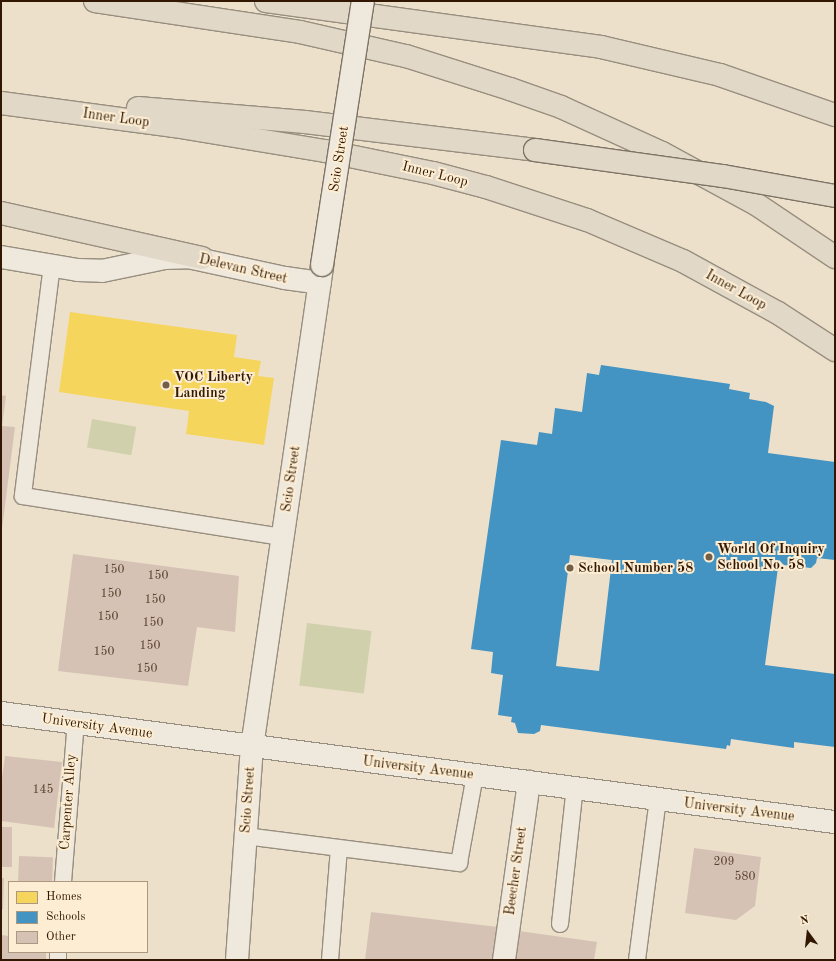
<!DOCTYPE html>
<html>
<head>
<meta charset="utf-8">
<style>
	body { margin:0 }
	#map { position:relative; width:836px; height:961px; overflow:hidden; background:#ece0ca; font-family:"Old Standard TT",serif }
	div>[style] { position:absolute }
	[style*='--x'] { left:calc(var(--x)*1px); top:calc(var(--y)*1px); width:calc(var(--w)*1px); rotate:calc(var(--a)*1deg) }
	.green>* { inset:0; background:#d0d1ac; transform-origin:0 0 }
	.homes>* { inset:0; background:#f6d55c }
	.schools>* { inset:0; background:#4393c3 }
	.building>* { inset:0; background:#d5c2b5; transform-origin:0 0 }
	.roads { filter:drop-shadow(1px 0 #988e7f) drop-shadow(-1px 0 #988e7f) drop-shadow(0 1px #988e7f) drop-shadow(0 -1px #988e7f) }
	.lane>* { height:16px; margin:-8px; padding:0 8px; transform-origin:8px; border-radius:8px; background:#efe8dd }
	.street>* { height:22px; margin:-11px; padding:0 11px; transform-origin:11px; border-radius:11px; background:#efe8dd }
	.secondary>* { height:22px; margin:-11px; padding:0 11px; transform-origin:11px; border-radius:11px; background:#efe8dd }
	.highway>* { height:22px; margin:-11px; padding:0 11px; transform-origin:11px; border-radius:11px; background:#e2d8c7 }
	.bridges { filter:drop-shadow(1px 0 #7d7365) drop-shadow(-1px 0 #7d7365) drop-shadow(0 1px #7d7365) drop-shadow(0 -1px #7d7365) }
	.secondary-bridge>* { height:22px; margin:-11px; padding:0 11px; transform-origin:11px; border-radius:11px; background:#efe8dd }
	.highway-bridge>* { height:22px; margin:-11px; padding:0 11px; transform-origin:11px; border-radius:11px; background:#e2d8c7 }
	.dots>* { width:11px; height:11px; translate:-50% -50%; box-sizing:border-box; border:2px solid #fcedd3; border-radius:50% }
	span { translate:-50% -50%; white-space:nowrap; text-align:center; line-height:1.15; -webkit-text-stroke:4px #fcedd3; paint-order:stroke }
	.number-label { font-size:12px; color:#5b422f }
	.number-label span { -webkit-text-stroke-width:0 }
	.street-label { font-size:14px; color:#321802 }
	.poi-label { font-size:14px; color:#321802; font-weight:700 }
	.left { translate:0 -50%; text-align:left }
	.frame { position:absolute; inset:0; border:2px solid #321802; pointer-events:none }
	.legend { position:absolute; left:8px; top:881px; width:140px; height:72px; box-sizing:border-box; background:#fcedd3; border:1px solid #ab987f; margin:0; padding:5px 7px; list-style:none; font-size:12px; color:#321802 }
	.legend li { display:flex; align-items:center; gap:8px; height:20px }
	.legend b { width:20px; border:1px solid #ab987f }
	.north { position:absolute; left:788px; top:913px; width:40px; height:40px; -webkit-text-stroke:3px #fcedd3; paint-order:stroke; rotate:345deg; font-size:11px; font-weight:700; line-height:16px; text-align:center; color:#321802 }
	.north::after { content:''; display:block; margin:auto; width:14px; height:18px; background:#321802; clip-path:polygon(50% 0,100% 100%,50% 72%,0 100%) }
</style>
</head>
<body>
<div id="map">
	<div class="green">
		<div style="left:92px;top:419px;width:45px;height:29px;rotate:10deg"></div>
		<div style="left:307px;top:623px;width:65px;height:63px;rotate:7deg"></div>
	</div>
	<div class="homes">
		<div style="clip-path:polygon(70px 312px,237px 335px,234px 357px,261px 361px,258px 376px,274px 378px,264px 445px,186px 434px,189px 411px,59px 392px)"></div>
	</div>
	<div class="schools">
		<div style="clip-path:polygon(evenodd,601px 365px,730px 384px,729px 389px,750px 393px,749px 399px,766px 402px,774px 406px,768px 453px,835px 462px,835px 560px,817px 558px,816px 563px,811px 568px,784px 565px,779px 560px,765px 665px,835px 674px,835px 747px,794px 742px,794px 748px,731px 739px,730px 746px,727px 745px,726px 749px,541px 725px,540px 731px,534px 734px,518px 733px,515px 723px,511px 722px,512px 717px,498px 715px,503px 675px,491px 673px,493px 652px,471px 649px,501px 440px,537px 445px,539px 432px,552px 434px,555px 408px,582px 412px,587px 373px,599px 375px,601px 365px,570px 555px,612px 560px,599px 671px,556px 666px,570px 555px)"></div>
	</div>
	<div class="building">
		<div style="clip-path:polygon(1px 395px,6px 396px,2px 426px,15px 427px,2px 529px)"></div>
		<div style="clip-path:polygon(73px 554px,239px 576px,235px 632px,197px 627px,188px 686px,58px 671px)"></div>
		<div style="clip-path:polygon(5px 756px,62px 762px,54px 828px,1px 821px,1px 785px)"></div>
		<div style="left:1px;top:827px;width:11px;height:40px"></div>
		<div style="clip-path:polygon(694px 848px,761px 857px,755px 906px,736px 920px,685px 913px)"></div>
		<div style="left:19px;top:856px;width:34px;height:26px;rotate:2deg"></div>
		<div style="clip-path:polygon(1px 878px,4px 878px,3px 909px,1px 909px)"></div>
		<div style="clip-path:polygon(371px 912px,498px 927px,494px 960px,365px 960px)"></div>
		<div style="clip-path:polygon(519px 931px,597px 942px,594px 960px,515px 960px)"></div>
		<div style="clip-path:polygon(1px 935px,9px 936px,9px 952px,46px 952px,46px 960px,1px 960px)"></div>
	</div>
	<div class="roads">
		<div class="lane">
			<div style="--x:52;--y:265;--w:233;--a:97.2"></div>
			<div style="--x:23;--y:496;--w:262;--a:9"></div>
			<div style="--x:245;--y:836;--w:216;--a:7.2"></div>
			<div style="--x:459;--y:863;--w:89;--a:-79.7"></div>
			<div style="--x:63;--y:882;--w:161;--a:-85.4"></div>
			<div style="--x:560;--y:924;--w:138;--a:-83.8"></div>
			<div style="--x:58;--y:960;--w:8;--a:-90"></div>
			<div style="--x:330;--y:960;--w:111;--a:-85.4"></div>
			<div style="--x:637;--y:960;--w:162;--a:-82.6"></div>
		</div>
		<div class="street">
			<div style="--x:504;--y:960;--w:180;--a:-82"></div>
		</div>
		<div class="secondary">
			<div style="--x:1;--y:257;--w:78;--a:9.6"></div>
			<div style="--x:78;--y:270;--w:24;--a:2"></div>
			<div style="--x:102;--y:271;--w:63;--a:-11.8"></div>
			<div style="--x:164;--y:258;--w:24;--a:-2"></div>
			<div style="--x:188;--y:257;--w:99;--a:12.2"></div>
			<div style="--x:285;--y:278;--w:35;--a:8"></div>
			<div style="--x:1;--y:713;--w:841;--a:7.45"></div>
			<div style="--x:237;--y:960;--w:214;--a:-86"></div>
			<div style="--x:252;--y:747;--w:487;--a:-81.7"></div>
		</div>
		<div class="highway">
			<div style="--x:95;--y:1;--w:207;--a:8.6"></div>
			<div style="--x:300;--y:32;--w:109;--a:12.8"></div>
			<div style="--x:406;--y:56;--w:109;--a:17.6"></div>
			<div style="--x:510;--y:89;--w:54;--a:19.4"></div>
			<div style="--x:561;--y:107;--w:111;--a:24.5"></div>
			<div style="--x:662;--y:153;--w:107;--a:28.5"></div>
			<div style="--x:756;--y:204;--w:95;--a:33.9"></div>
			<div style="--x:266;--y:1;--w:338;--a:7.8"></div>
			<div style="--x:601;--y:47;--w:122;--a:13.2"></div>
			<div style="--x:720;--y:75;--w:122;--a:19.2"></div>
			<div style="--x:1;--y:103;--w:175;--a:7.6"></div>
			<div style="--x:174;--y:126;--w:153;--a:9.4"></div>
			<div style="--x:325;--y:151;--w:110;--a:11.5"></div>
			<div style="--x:433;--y:173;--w:55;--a:14.8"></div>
			<div style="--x:486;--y:187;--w:106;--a:18.1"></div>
			<div style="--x:587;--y:220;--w:104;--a:23.1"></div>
			<div style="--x:683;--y:261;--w:108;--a:28.7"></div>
			<div style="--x:778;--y:313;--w:68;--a:33"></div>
			<div style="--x:138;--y:108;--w:168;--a:4.8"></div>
			<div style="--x:305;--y:122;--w:232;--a:6.9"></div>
			<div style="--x:1;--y:213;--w:206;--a:12.6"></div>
		</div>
	</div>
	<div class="bridges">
		<div class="secondary-bridge">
			<div style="--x:322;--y:265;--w:267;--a:-81.2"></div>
		</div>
		<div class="highway-bridge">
			<div style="--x:535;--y:150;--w:190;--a:7.9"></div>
			<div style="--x:723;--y:176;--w:114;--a:10.1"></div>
		</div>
	</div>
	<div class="dots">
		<div style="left:166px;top:385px;background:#735e48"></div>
		<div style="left:709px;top:557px;background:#735e48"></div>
		<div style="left:570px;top:568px;background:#735e48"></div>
	</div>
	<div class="number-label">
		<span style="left:114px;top:571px">150</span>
		<span style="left:158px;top:577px">150</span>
		<span style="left:111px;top:595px">150</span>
		<span style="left:155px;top:601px">150</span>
		<span style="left:108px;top:618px">150</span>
		<span style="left:153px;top:624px">150</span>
		<span style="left:150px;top:647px">150</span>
		<span style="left:104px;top:653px">150</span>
		<span style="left:147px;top:670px">150</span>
		<span style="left:43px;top:791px">145</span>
		<span style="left:724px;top:863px">209</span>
		<span style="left:745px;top:878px">580</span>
	</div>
	<div class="street-label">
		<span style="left:116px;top:118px;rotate:8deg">Inner Loop</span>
		<span style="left:339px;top:159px;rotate:-81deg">Scio Street</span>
		<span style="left:435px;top:174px;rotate:14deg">Inner Loop</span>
		<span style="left:243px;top:269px;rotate:13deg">Delevan Street</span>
		<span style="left:736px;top:290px;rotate:29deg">Inner Loop</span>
		<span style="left:291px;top:479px;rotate:-82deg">Scio Street</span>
		<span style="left:97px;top:726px;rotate:8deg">University Avenue</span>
		<span style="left:418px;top:768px;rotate:7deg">University Avenue</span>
		<span style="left:248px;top:800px;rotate:-86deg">Scio Street</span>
		<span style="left:68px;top:802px;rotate:-86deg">Carpenter Alley</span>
		<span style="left:739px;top:810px;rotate:7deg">University Avenue</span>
		<span style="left:516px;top:871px;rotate:-82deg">Beecher Street</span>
	</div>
	<div class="poi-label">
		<span class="left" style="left:174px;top:385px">VOC Liberty<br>Landing</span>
		<span class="left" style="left:717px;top:557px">World Of Inquiry<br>School No. 58</span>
		<span class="left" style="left:578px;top:568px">School Number 58</span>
	</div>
	<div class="frame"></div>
	<ul class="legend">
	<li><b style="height:11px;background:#f6d55c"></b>Homes</li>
	<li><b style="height:11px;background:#4393c3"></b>Schools</li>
	<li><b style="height:11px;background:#d5c2b5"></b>Other</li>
	</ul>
	<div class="north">N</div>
</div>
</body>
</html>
